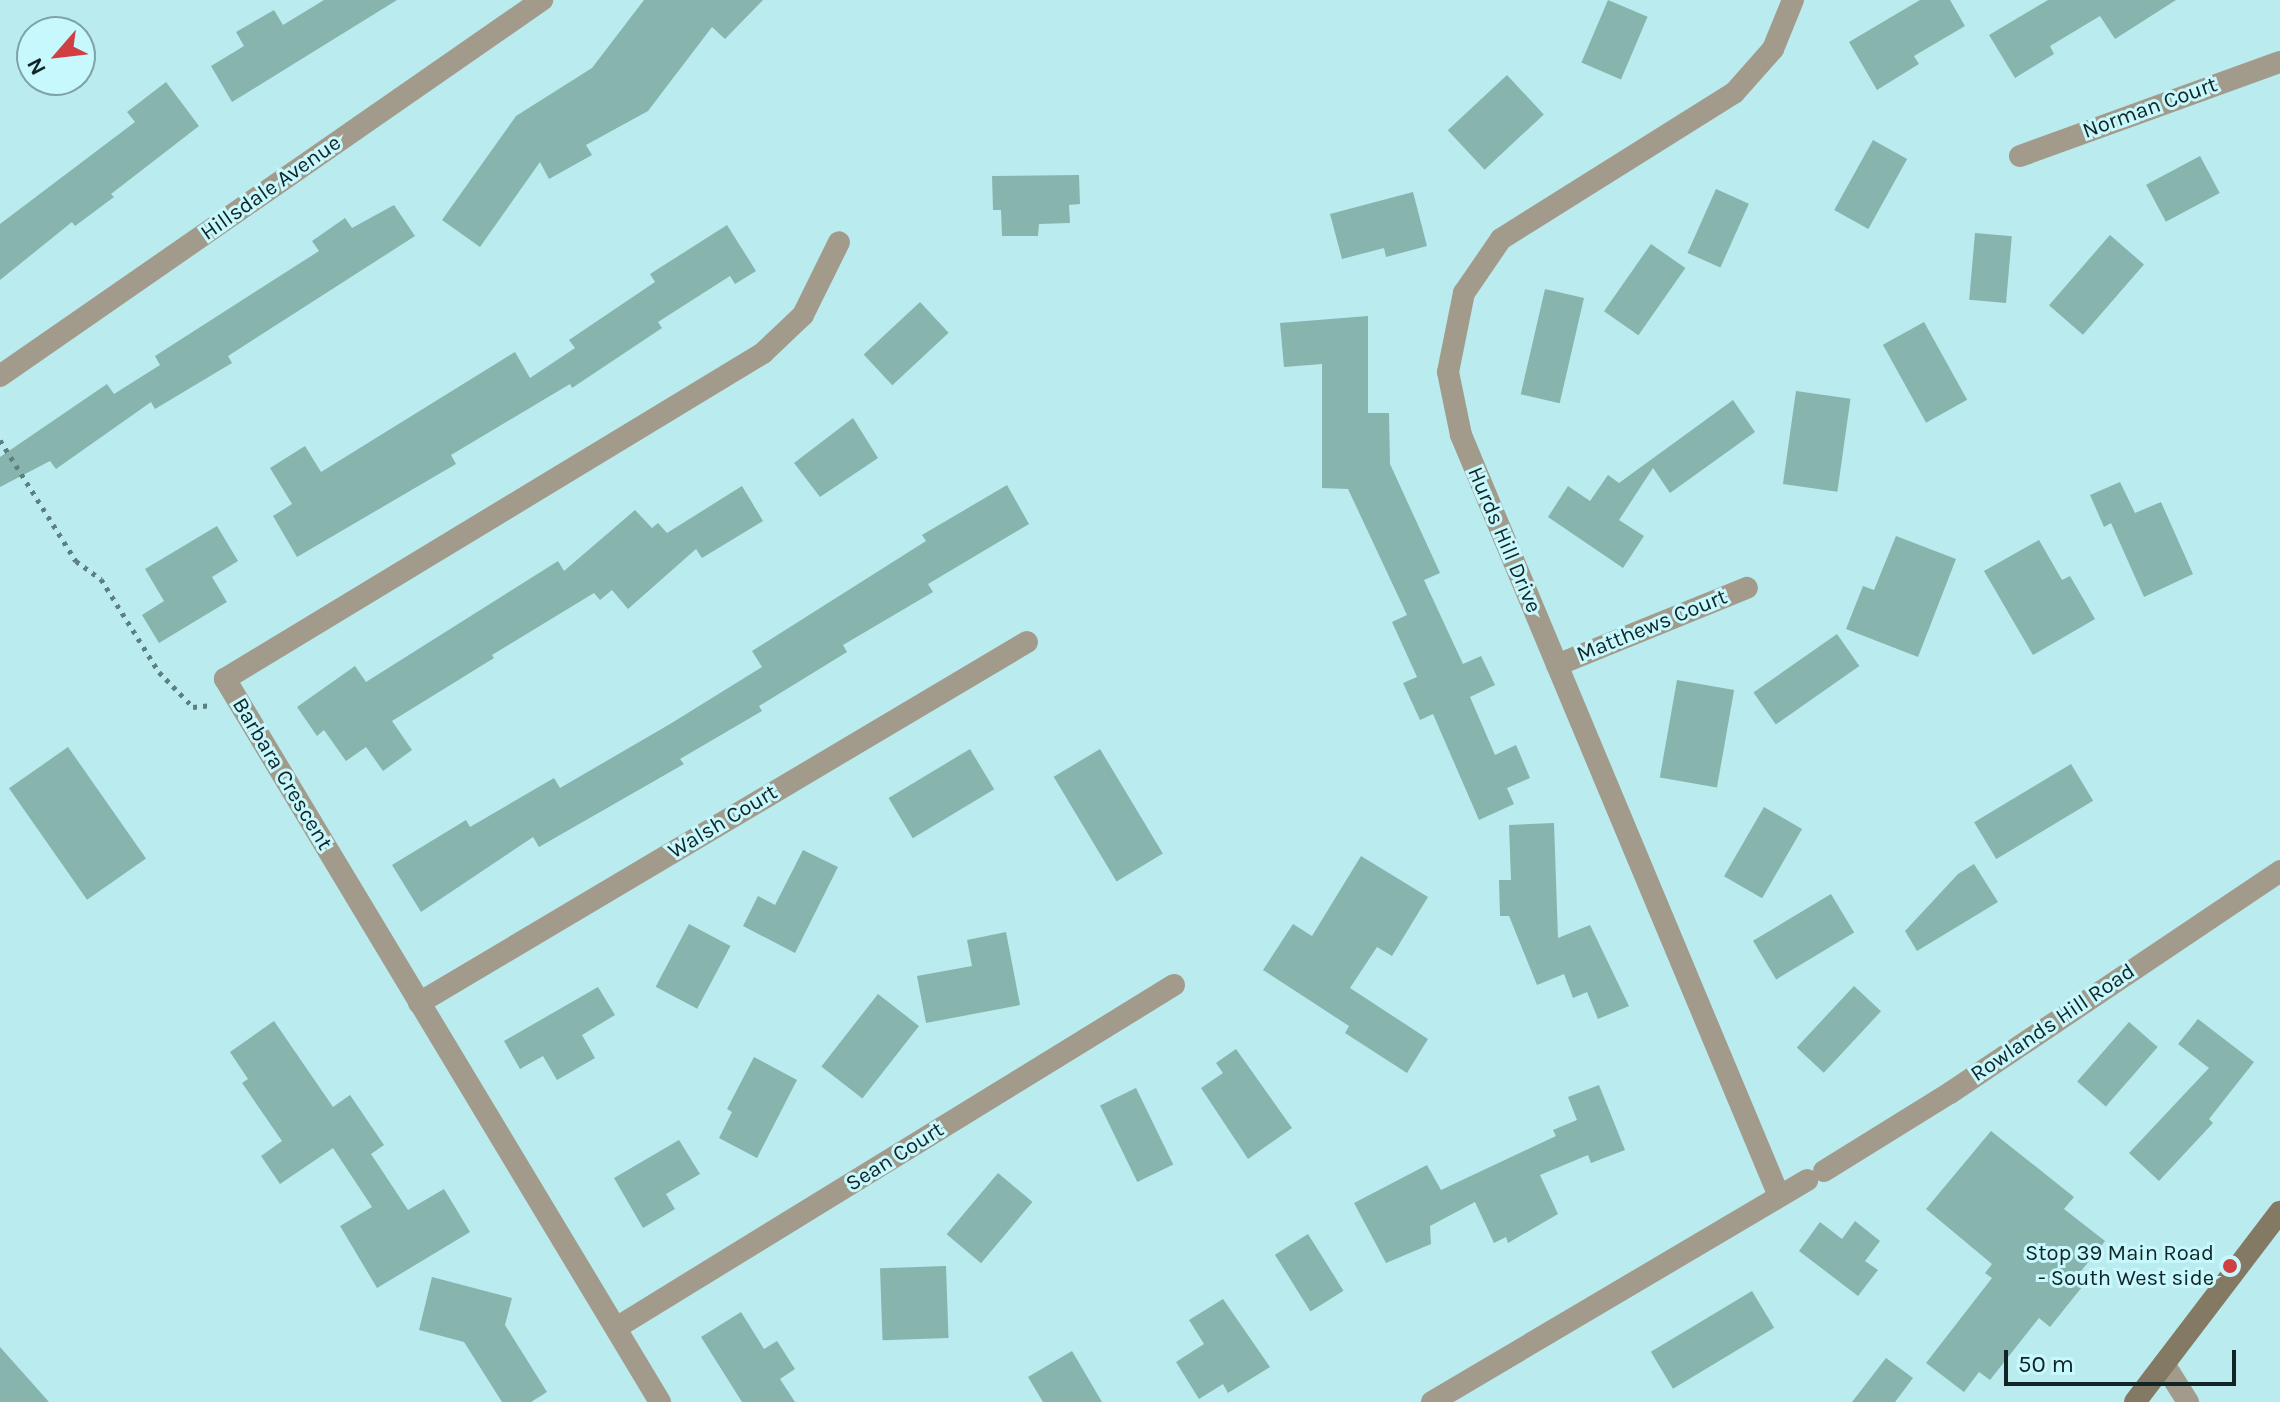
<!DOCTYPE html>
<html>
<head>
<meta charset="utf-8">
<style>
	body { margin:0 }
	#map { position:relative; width:2280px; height:1402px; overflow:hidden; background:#baebef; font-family:Karla,sans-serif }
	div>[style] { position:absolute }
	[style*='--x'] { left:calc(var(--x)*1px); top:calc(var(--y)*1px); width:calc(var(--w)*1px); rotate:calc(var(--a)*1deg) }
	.building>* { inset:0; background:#87b5ad; transform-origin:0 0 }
	.path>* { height:5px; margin-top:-2.5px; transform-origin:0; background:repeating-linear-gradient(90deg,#5e7f81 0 4px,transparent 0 10px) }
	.pedestrian>* { height:22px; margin:-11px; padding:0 11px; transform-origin:11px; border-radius:11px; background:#a29b8c }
	.minor>* { height:22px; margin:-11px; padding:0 11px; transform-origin:11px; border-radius:11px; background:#a29b8c }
	.secondary>* { height:22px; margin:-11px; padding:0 11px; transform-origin:11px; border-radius:11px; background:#847963 }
	.dots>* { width:22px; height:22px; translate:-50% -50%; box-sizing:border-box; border:4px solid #c7f8fd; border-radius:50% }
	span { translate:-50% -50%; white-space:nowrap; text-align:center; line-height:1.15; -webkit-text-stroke:6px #c7f8fd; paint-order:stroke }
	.street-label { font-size:22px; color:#112426 }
	.poi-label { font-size:22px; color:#112426 }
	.right { translate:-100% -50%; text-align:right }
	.north { position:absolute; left:16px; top:16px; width:80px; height:80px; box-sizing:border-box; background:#c7f8fd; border:2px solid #7ea3a7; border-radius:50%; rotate:242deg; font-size:22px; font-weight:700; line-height:32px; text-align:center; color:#112426 }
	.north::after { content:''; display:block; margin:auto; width:28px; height:36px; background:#d04043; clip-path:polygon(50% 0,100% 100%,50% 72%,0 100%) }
	.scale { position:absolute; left:2004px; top:1350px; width:232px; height:36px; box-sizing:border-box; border:4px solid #112426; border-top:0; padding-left:10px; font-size:24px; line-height:28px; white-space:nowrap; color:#112426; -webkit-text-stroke:6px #c7f8fd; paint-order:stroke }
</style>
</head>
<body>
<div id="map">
	<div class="building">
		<div style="clip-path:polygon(324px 0,397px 0,232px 102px,211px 66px,244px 46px,236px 32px,274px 10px,283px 25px)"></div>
		<div style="clip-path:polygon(644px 0,763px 0,725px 39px,712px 27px,648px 111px,586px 145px,592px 155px,549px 179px,540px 162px,480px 247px,442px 220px,516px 116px,592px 68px)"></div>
		<div style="left:1608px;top:0;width:43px;height:68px;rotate:23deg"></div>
		<div style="clip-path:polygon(1920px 0,1950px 0,1965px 26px,1914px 56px,1919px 64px,1877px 90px,1849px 42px)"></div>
		<div style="clip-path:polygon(2048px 0,2176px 0,2115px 39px,2100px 16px,2050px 46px,2054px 54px,2015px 78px,1989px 35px)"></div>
		<div style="left:1507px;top:75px;width:54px;height:81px;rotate:47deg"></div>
		<div style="clip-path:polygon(166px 82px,199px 126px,111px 194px,114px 197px,75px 226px,72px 222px,0 280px,0 224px,135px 122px,127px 112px)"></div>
		<div style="left:1873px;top:140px;width:39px;height:80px;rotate:29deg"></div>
		<div style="left:2200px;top:156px;width:42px;height:61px;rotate:62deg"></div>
		<div style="clip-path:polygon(1079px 175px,1080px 204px,1069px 205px,1070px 223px,1039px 224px,1038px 236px,1002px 236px,1001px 210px,993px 210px,992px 176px)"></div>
		<div style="left:1716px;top:189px;width:36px;height:70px;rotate:24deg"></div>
		<div style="clip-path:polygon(1413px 192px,1427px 246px,1386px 257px,1384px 248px,1342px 259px,1330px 214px)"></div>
		<div style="clip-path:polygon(394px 205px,415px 236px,228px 356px,232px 363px,155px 409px,151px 402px,56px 469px,50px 461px,0 487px,0 457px,107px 384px,114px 394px,160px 365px,155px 356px,319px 251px,312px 241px,345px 218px,352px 228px)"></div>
		<div style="clip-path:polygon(727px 225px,756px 271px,735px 284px,730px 276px,658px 322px,662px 328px,572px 388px,570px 384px,451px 455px,456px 464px,297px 557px,273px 516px,292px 504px,270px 468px,305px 446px,321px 472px,515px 352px,530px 378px,575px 348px,569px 340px,655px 282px,650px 274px)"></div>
		<div style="left:1975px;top:233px;width:37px;height:67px;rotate:5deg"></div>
		<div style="left:2110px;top:235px;width:45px;height:93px;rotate:41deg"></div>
		<div style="left:1651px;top:244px;width:42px;height:82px;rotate:35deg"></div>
		<div style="left:1545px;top:289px;width:40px;height:108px;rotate:13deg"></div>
		<div style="left:920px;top:302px;width:42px;height:77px;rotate:47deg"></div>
		<div style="clip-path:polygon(1368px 316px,1368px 413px,1389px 413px,1390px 464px,1440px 573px,1424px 580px,1463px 664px,1481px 656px,1495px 685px,1470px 697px,1495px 755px,1516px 745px,1530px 778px,1507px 788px,1514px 804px,1479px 820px,1433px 714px,1420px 720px,1403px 683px,1417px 677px,1392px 622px,1407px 615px,1348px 489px,1322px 488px,1322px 364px,1284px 367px,1280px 323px)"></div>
		<div style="left:1924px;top:322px;width:89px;height:47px;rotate:61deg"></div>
		<div style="left:1796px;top:391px;width:55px;height:94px;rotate:8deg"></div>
		<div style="clip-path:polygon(1733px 400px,1755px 432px,1670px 493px,1653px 468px,1619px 520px,1644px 536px,1623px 568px,1548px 517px,1568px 486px,1590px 501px,1608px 475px,1619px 483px)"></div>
		<div style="clip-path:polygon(853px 418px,878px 458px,820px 497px,794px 463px)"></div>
		<div style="clip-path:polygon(2120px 482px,2135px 513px,2161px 502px,2193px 574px,2144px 597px,2111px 523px,2104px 527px,2090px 495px)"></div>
		<div style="clip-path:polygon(1007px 485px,1029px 524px,928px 584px,933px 592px,843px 645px,847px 652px,759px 706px,762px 711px,680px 759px,684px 764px,539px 847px,533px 837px,421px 912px,392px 865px,466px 820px,470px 827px,554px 778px,560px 788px,670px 724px,762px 667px,752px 651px,926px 541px,922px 535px)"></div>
		<div style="clip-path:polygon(742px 486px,763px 521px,702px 558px,696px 549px,628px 609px,612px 590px,600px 600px,594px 593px,492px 655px,494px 658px,392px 721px,412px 750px,383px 771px,366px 747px,346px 761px,324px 730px,317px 736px,297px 707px,355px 666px,366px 682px,558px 561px,564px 571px,635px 510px,652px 528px,658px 523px,667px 533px)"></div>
		<div style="clip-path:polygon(217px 526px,238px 561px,212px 577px,227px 602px,159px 643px,142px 615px,164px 601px,145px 569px)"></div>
		<div style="clip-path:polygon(1896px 536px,1956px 559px,1918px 657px,1846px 629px,1863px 586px,1874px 590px)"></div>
		<div style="clip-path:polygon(2039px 540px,2062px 580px,2070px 576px,2095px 619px,2033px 655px,1984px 571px)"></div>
		<div style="left:1837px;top:634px;width:39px;height:102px;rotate:55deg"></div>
		<div style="left:1677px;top:680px;width:58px;height:99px;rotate:10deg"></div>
		<div style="left:68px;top:747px;width:136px;height:72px;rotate:55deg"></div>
		<div style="left:970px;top:749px;width:47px;height:95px;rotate:59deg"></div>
		<div style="left:1100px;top:749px;width:122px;height:54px;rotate:59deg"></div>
		<div style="left:2071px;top:764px;width:43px;height:113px;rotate:59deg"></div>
		<div style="left:1764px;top:807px;width:44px;height:80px;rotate:30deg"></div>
		<div style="clip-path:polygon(1554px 823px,1558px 938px,1590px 925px,1629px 1006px,1598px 1019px,1587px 992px,1573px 998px,1564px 974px,1537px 985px,1509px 916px,1500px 916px,1499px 880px,1511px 880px,1509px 825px)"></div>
		<div style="clip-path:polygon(803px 850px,838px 867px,795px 953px,743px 926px,758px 896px,775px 905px)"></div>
		<div style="clip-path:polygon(1361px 856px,1428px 897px,1392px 956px,1377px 947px,1350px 988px,1428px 1039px,1407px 1073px,1345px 1033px,1349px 1026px,1263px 970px,1293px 924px,1312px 936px)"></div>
		<div style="clip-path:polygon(1974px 864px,1998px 902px,1917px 951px,1905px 931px,1958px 874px)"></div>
		<div style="left:1831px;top:894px;width:45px;height:91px;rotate:59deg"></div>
		<div style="left:689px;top:924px;width:47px;height:71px;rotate:28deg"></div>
		<div style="clip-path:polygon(1006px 932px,1020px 1005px,926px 1023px,917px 976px,972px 966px,967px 940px)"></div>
		<div style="left:1854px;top:986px;width:37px;height:84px;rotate:43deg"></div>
		<div style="clip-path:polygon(598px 987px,615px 1015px,582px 1035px,595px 1058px,557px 1080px,543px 1056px,520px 1069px,504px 1041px)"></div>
		<div style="left:878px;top:994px;width:52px;height:92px;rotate:38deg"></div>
		<div style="clip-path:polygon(2198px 1019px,2254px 1062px,2209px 1119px,2213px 1123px,2159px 1181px,2129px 1153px,2209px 1068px,2178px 1044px)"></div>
		<div style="clip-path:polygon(274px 1021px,333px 1107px,350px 1095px,384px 1145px,371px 1154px,408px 1210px,444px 1189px,470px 1232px,377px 1288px,340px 1226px,372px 1207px,333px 1148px,280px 1184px,261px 1156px,282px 1141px,242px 1083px,248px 1079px,230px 1052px)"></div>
		<div style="left:2129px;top:1022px;width:38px;height:79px;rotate:41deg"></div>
		<div style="clip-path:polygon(1236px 1049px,1292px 1128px,1248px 1159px,1201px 1088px,1223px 1073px,1216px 1063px)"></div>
		<div style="clip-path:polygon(754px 1057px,797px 1080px,757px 1158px,719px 1138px,732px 1112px,727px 1109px)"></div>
		<div style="clip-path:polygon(1599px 1085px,1625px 1150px,1591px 1163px,1588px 1155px,1540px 1175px,1558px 1214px,1508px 1243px,1506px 1237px,1494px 1243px,1475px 1202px,1430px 1226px,1431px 1244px,1386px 1263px,1354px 1203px,1427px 1165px,1441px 1190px,1556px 1136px,1553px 1130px,1577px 1120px,1568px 1097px)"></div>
		<div style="left:1136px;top:1088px;width:85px;height:40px;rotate:64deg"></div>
		<div style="clip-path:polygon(1991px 1131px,2074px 1197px,2064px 1209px,2105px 1241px,2074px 1280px,2082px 1287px,2050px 1327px,2039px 1318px,1990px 1380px,1979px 1372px,1964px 1392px,1926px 1363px,1992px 1278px,1985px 1273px,1992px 1264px,1926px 1209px)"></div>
		<div style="clip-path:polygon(679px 1140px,700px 1174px,666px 1194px,675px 1209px,643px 1228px,614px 1178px)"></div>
		<div style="left:998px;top:1173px;width:45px;height:80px;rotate:40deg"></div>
		<div style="clip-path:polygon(1855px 1221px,1880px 1241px,1865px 1261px,1878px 1270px,1858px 1296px,1799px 1251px,1820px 1222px,1842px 1239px)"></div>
		<div style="left:1308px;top:1234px;width:67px;height:39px;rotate:58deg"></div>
		<div style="left:946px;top:1266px;width:72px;height:66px;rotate:88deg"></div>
		<div style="clip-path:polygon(432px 1277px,512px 1298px,505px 1325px,547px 1392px,531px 1402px,502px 1402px,464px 1342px,419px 1330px)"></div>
		<div style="left:1752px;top:1291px;width:43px;height:118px;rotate:59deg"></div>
		<div style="clip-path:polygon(1223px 1299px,1270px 1367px,1228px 1393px,1223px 1384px,1199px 1399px,1176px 1362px,1204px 1344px,1189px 1320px)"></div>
		<div style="clip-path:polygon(741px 1312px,764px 1349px,777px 1341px,795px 1369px,780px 1379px,795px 1402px,742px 1402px,701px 1337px)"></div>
		<div style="clip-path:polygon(0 1347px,49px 1402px,0 1402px)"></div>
		<div style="clip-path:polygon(1072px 1351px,1102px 1402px,1043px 1402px,1028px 1377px)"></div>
		<div style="clip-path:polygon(1886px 1358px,1913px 1378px,1895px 1402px,1852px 1402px)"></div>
	</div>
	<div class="path">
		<div style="--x:0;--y:440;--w:143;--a:57.9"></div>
		<div style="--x:76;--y:561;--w:31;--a:36"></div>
		<div style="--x:101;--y:579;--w:110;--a:58.1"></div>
		<div style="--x:159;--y:672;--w:49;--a:45.8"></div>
		<div style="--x:193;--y:707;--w:19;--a:-6"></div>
	</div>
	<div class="pedestrian">
		<div style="--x:2164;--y:1364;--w:45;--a:57.7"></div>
	</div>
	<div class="minor">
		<div style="--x:2020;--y:156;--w:276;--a:-19.9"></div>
		<div style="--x:0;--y:376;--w:660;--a:-34.75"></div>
		<div style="--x:1557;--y:665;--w:205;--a:-22.1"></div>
		<div style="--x:419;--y:1003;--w:707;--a:-30.7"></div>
		<div style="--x:1824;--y:1171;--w:148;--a:-31.8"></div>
		<div style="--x:1950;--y:1093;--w:398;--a:-33.9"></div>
		<div style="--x:1779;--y:1196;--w:825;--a:-112.68"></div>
		<div style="--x:1461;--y:435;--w:64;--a:-101.7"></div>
		<div style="--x:1448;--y:372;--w:81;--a:-78.6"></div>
		<div style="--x:1464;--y:293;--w:65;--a:-55.6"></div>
		<div style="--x:1501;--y:239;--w:275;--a:-32.1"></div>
		<div style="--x:1734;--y:93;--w:59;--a:-48.4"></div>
		<div style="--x:1773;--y:49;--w:53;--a:-67.8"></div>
		<div style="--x:616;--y:1328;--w:655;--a:-31.58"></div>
		<div style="--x:660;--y:1402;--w:844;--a:-121.03"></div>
		<div style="--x:225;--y:679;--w:629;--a:-31.21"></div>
		<div style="--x:763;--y:353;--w:55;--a:-43.5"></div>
		<div style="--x:803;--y:315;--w:81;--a:-63.7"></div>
		<div style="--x:1432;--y:1402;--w:436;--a:-30.6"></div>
	</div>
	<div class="secondary">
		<div style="--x:2135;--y:1402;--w:239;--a:-52.7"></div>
	</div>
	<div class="dots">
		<div style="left:2230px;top:1266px;background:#d04043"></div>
	</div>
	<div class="street-label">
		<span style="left:2150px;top:108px;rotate:-20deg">Norman Court</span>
		<span style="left:271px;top:188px;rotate:-35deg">Hillsdale Avenue</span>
		<span style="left:1504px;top:540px;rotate:67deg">Hurds Hill Drive</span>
		<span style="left:1652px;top:626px;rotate:-22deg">Matthews Court</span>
		<span style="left:282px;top:774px;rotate:59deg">Barbara Crescent</span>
		<span style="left:723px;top:822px;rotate:-31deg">Walsh Court</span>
		<span style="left:2053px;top:1023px;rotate:-34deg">Rowlands Hill Road</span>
		<span style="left:895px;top:1157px;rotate:-32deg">Sean Court</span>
	</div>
	<div class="poi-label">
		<span class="right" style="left:2214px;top:1266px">Stop 39 Main Road<br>- South West side</span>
	</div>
	<div class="north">N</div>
	<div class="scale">50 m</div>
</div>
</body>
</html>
